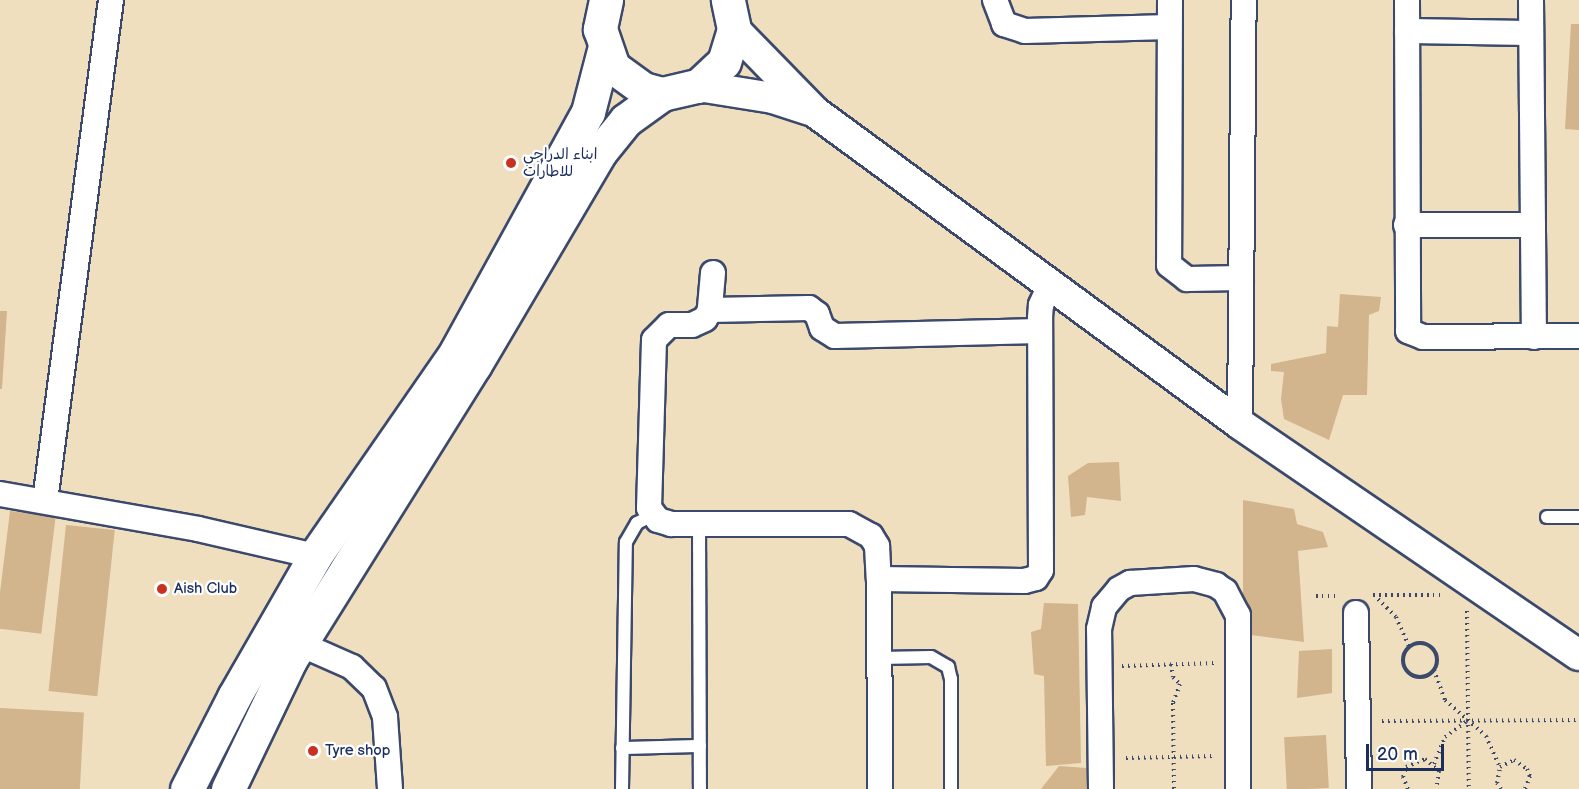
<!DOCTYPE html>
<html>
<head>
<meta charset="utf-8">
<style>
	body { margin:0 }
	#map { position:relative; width:1579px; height:789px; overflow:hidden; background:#efdfbe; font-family:"Balsamiq Sans","Playpen Sans Arabic",sans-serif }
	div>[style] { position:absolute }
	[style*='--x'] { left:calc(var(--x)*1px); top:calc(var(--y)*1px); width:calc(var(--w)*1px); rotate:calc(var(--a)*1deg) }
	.building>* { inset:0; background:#d2b48d; transform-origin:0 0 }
	.path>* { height:4px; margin-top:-2px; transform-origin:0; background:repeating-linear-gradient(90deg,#3b496c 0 1.5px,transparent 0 6px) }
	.path>.ring { margin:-2px; padding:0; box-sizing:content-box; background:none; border:4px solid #3b496c; border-radius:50% }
	.roads { filter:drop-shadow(2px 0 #3b496c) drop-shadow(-2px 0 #3b496c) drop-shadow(0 2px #3b496c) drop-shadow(0 -2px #3b496c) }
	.service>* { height:12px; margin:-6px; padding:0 6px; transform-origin:6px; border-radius:6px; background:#fff }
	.minor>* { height:24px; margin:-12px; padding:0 12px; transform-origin:12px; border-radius:12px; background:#fff }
	.tertiary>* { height:30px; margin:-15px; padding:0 15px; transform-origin:15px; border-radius:15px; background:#fff }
	.primary>* { height:33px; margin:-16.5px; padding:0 16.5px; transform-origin:16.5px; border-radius:16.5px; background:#fff }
	.dots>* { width:16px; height:16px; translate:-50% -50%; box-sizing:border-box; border:3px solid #fff; border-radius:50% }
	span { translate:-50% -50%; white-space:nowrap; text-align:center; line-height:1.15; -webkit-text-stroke:4.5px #fff; paint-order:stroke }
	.poi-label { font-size:15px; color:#1b2f5e }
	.left { translate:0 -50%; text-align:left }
	.scale { position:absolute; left:1366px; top:744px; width:78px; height:27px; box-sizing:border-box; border:3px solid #1b2f5e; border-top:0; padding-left:8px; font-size:18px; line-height:21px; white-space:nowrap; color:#1b2f5e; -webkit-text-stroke:4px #fff; paint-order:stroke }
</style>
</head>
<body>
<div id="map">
	<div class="building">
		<div style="clip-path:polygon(1571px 24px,1579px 24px,1579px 130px,1565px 129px)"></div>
		<div style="clip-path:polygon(1340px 294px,1381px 297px,1379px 311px,1369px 315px,1367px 395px,1343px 395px,1329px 440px,1284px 419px,1281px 399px,1284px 372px,1271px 371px,1271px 364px,1326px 353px,1327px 326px,1338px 327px)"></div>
		<div style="clip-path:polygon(0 311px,7px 311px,2px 389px,0 389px)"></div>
		<div style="clip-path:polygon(1119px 462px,1121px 501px,1087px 497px,1085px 515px,1071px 517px,1068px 476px,1088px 463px)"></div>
		<div style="clip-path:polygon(1243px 500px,1294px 509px,1297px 524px,1323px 532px,1328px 547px,1298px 551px,1304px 642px,1243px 634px)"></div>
		<div style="left:10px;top:511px;width:46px;height:118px;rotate:7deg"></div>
		<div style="left:66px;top:525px;width:49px;height:167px;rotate:6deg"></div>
		<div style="clip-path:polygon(1044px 603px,1078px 604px,1081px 763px,1046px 766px,1044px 676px,1034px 674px,1031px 632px,1041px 629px)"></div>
		<div style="clip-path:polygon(1332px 649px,1332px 693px,1297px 698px,1299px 651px)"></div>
		<div style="left:0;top:708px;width:84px;height:81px;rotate:3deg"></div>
		<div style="left:1326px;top:735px;width:53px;height:42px;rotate:87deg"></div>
		<div style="clip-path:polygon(1059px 766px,1100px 769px,1100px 789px,1041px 789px)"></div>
	</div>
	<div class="path">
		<div style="--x:1373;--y:595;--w:68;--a:0"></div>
		<div style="--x:1316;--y:596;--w:23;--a:0"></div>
		<div style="--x:1378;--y:599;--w:25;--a:45"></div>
		<div style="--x:1396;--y:617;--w:32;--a:66"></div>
		<div style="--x:1467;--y:611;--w:178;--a:89.4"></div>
		<div class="ring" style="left:1403px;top:643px;width:30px;height:30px"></div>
		<div style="--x:1171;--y:664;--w:13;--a:81"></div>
		<div style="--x:1173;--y:677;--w:10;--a:45"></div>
		<div style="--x:1180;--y:684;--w:20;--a:110"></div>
		<div style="--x:1173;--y:703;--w:86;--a:89.3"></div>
		<div style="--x:1122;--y:666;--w:92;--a:-1.9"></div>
		<div style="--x:1434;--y:670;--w:32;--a:70"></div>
		<div style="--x:1445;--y:700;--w:55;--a:41.3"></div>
		<div style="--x:1486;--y:736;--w:34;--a:66"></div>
		<div style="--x:1382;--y:721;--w:197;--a:-0.3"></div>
		<div style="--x:1126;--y:758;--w:88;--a:-1.3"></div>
		<div style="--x:1434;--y:764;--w:29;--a:-68"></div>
		<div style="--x:1445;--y:737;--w:27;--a:-36"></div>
		<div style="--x:1408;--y:789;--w:13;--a:-113"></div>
		<div style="--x:1403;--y:777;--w:10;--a:-73"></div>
		<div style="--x:1406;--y:767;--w:21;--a:-23"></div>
		<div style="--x:1425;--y:759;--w:18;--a:41"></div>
		<div style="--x:1439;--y:771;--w:18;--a:99"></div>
		<div style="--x:1501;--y:789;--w:7;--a:-124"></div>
		<div style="--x:1497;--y:783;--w:16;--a:-79"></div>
		<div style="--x:1500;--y:767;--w:16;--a:-27"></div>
		<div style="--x:1514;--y:760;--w:16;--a:35"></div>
		<div style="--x:1527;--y:769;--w:8;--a:67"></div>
		<div style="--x:1530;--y:776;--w:14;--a:111"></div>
	</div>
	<div class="roads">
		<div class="service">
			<div style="--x:1547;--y:517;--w:32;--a:0"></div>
			<div style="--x:699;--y:524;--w:265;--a:89.8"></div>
			<div style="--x:880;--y:658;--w:51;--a:-1.1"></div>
			<div style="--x:931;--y:657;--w:20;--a:30"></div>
			<div style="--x:948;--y:667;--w:12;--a:76"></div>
			<div style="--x:951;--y:679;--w:110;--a:90"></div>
			<div style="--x:622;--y:748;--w:78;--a:-1.5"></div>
			<div style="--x:622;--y:789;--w:247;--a:-89.1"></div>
			<div style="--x:626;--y:542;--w:22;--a:-60"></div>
			<div style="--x:637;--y:523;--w:18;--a:-27"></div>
		</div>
		<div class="minor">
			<div style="--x:995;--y:0;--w:26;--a:69"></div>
			<div style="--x:1004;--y:24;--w:22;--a:18"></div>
			<div style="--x:1025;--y:31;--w:144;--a:-1.6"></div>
			<div style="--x:1170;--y:0;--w:265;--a:90.2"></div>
			<div style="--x:1169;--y:265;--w:23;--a:38"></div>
			<div style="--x:1187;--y:279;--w:54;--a:-1.1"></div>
			<div style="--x:1407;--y:0;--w:331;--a:89.8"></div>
			<div style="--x:1408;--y:331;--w:16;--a:22"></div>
			<div style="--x:1423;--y:337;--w:156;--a:-0.4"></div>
			<div style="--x:1531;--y:0;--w:337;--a:89.5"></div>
			<div style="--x:1407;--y:31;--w:124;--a:0.9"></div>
			<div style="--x:1406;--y:225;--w:127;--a:0"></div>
			<div style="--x:713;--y:273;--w:37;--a:95"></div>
			<div style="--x:710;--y:310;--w:10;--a:119"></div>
			<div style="--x:705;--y:319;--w:14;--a:155"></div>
			<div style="--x:692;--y:325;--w:23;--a:180"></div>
			<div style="--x:669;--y:325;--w:21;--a:135"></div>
			<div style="--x:654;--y:340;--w:168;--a:91.7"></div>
			<div style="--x:649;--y:508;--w:15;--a:53"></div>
			<div style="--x:658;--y:520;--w:14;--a:17"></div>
			<div style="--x:671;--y:524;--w:178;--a:0"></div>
			<div style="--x:849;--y:524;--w:25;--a:29"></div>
			<div style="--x:871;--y:536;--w:12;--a:59"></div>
			<div style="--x:877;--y:546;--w:33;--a:87"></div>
			<div style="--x:879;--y:579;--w:210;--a:89.7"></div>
			<div style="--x:710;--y:310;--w:99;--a:-1.2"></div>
			<div style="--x:809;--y:308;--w:10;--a:37"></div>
			<div style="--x:817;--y:314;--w:15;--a:70"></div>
			<div style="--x:822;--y:328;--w:15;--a:32"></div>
			<div style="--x:835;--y:336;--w:205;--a:-1.4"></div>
			<div style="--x:1240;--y:424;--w:424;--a:-89.5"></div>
			<div style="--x:0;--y:494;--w:201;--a:10"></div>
			<div style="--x:198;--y:529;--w:120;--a:13"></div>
			<div style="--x:45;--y:501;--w:505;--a:-82.5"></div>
			<div style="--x:879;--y:579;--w:145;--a:0.8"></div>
			<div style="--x:1024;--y:581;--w:12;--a:-14"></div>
			<div style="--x:1036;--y:578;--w:9;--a:-58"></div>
			<div style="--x:1041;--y:570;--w:252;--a:-90.2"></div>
			<div style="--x:1040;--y:318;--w:13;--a:-86"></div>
			<div style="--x:1041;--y:305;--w:24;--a:-66"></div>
			<div style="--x:1356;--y:613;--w:176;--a:89"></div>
			<div style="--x:300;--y:644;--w:57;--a:23.9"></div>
			<div style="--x:352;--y:667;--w:30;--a:44"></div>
			<div style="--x:374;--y:688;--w:31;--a:69"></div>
			<div style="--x:385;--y:717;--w:72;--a:86"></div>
			<div style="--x:1101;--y:789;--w:160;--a:-90.7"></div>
			<div style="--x:1099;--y:629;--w:23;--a:-77"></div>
			<div style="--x:1104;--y:607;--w:23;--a:-50"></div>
			<div style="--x:1119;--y:589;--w:13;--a:-29"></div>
			<div style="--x:1130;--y:583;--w:64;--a:-3.6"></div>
			<div style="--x:1194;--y:579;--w:23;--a:15"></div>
			<div style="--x:1216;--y:585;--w:11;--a:34"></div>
			<div style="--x:1225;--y:591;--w:27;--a:62"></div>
			<div style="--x:1238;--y:615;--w:174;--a:90"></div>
		</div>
		<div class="tertiary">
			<div style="--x:734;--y:29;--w:116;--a:45.7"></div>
			<div style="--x:815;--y:112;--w:527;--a:36.28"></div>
			<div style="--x:1240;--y:424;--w:410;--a:34.3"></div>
			<div style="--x:698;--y:86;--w:76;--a:9.1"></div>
			<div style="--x:773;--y:98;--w:38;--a:18"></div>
		</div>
		<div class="primary">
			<div style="--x:606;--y:0;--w:30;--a:102"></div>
			<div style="--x:600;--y:29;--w:40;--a:71.1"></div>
			<div style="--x:613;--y:67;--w:37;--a:36"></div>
			<div style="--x:643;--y:89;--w:20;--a:15"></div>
			<div style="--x:662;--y:94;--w:37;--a:-13"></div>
			<div style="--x:698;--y:86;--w:35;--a:-43"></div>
			<div style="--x:724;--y:62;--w:34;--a:-73"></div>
			<div style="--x:734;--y:29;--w:30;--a:-102"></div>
			<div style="--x:187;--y:789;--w:103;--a:-62.9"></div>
			<div style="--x:234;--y:697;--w:163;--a:-60.1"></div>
			<div style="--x:315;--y:556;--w:248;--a:-55.3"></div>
			<div style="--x:456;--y:352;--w:274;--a:-61.2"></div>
			<div style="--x:588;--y:112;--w:64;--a:-75.5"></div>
			<div style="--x:228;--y:789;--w:143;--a:-64.3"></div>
			<div style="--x:290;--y:660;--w:347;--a:-58"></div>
			<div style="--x:474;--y:366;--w:248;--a:-59.5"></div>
			<div style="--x:600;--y:152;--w:41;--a:-50.9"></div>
			<div style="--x:626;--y:120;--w:44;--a:-35.8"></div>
		</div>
	</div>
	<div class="dots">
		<div style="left:511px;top:163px;background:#c8321e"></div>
		<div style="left:162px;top:589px;background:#c8321e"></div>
		<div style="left:313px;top:751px;background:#c8321e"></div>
	</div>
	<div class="poi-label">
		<span class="left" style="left:523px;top:163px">ابناء الدراجي<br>للاطارات</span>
		<span class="left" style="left:174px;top:589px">Aish Club</span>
		<span class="left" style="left:325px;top:751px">Tyre shop</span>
	</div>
	<div class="scale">20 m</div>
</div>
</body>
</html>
